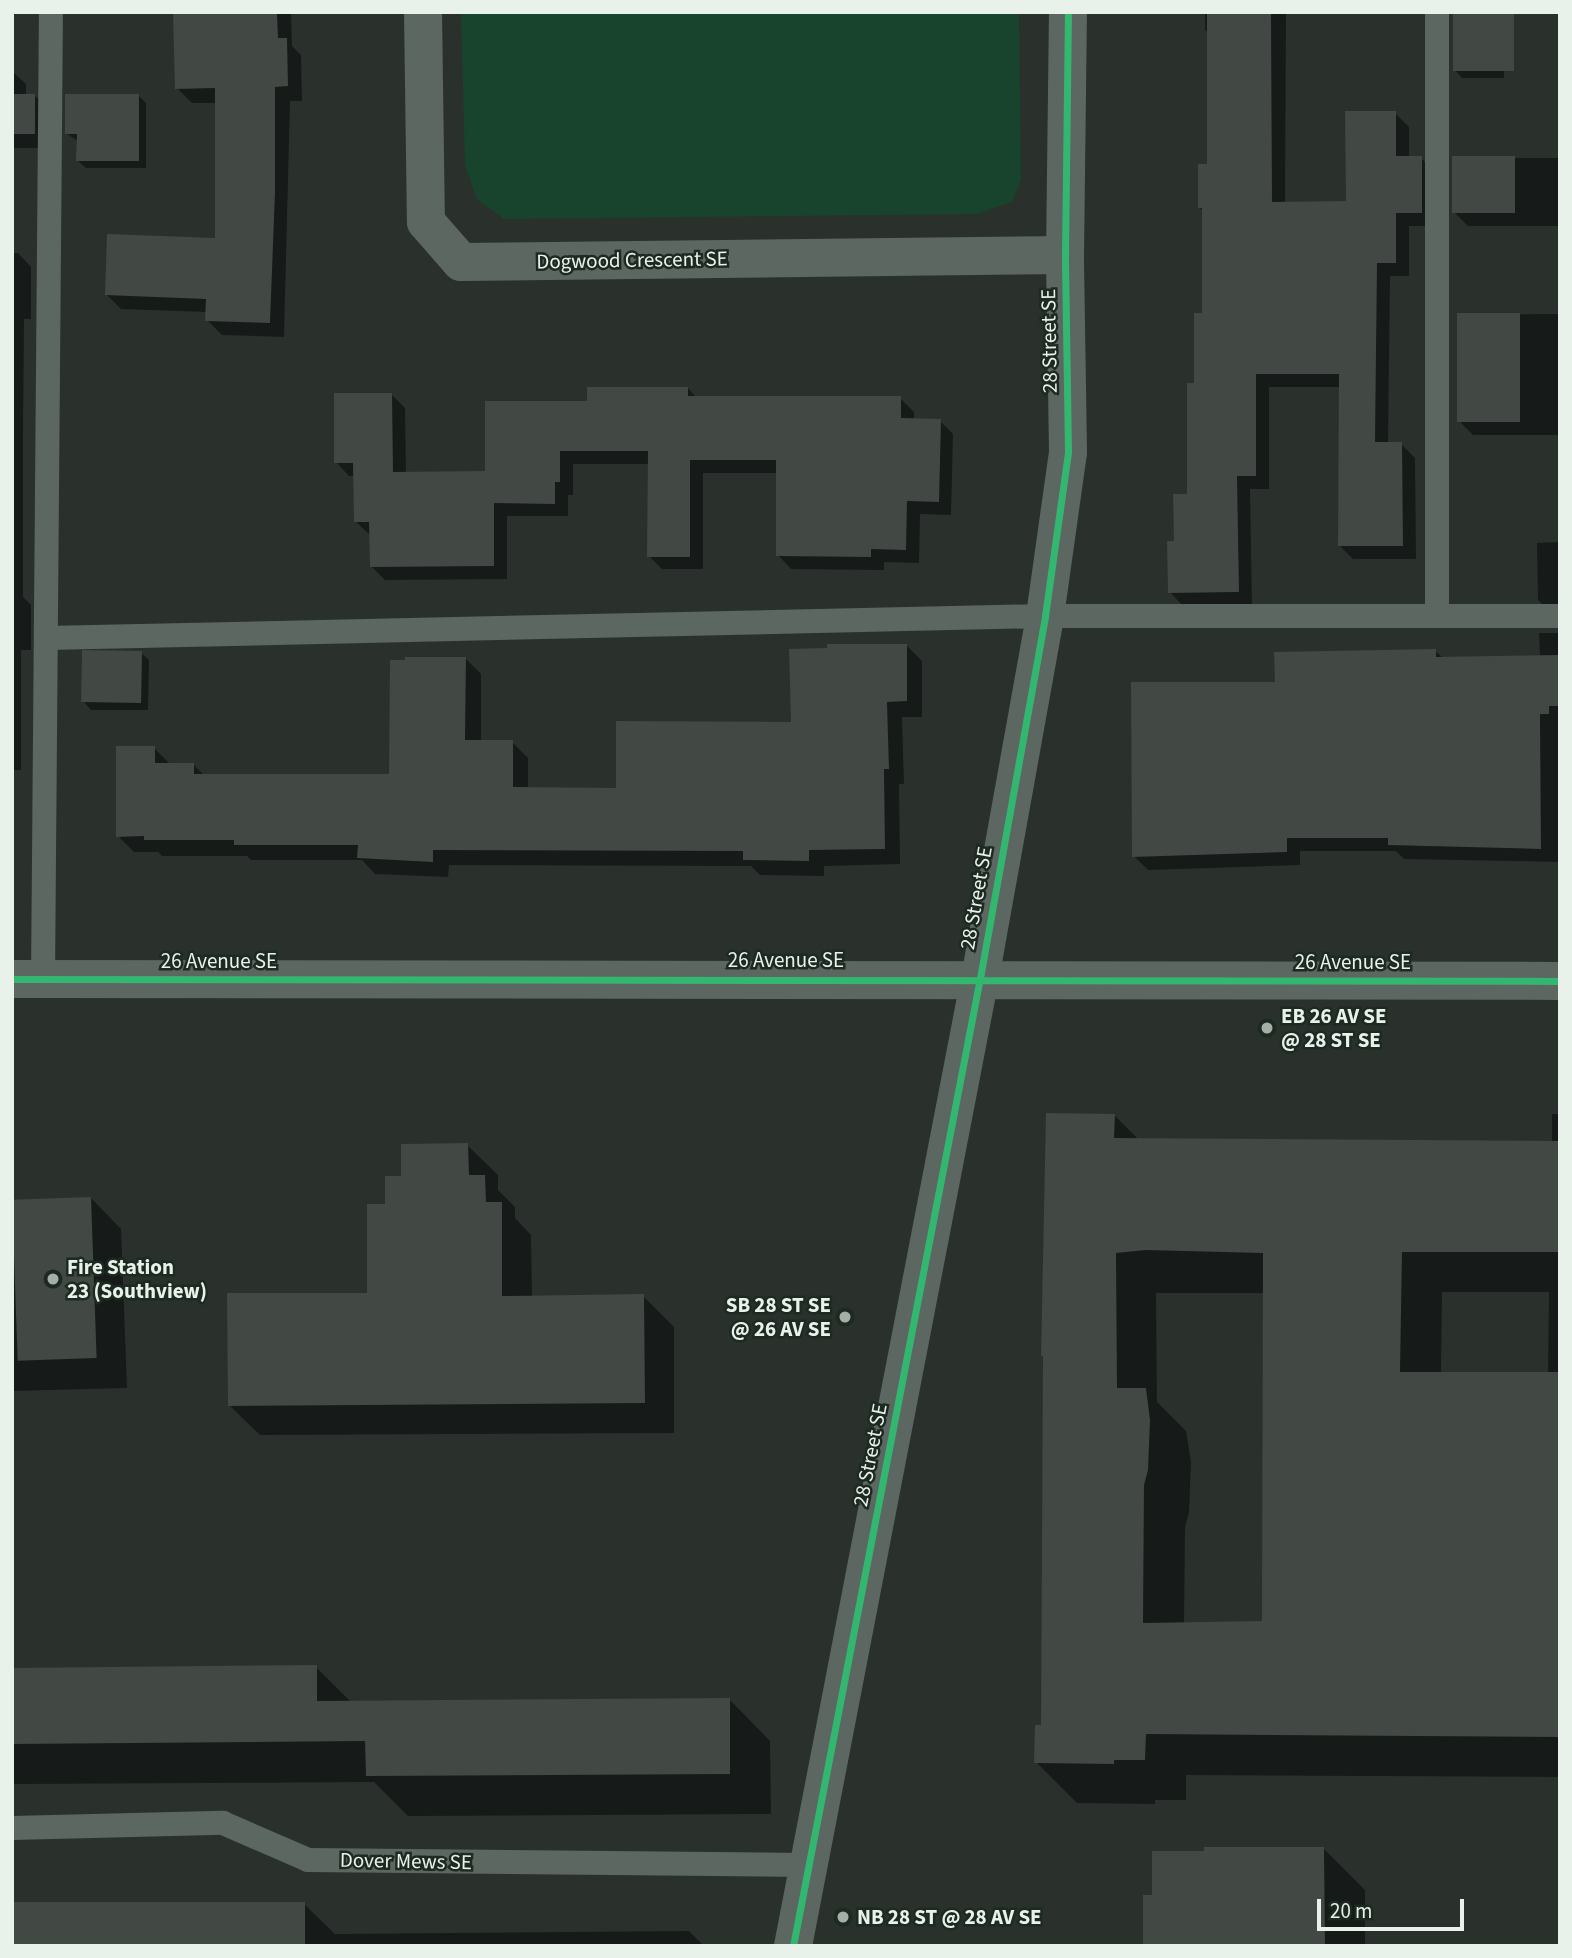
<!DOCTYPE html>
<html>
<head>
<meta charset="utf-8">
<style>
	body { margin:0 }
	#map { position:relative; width:1572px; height:1958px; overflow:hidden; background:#2a312d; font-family:"Source Sans 3",sans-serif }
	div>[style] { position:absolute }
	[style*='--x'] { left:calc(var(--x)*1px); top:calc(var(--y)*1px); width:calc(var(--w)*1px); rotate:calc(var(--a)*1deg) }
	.green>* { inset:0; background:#18432d }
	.shadow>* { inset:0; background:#0007 }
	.building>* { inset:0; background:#424844; transform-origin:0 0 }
	.service>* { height:24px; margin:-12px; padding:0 12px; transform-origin:12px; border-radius:12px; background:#5c6761 }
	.minor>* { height:38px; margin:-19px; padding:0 19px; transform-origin:19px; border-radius:19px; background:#5c6761 }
	.tertiary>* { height:38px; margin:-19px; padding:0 19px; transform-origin:19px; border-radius:19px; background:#5c6761 }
	.cycleway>* { height:7px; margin:-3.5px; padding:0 3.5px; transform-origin:3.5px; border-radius:3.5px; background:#33b770 }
	.dots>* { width:19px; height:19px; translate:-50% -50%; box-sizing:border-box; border:4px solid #1d2a22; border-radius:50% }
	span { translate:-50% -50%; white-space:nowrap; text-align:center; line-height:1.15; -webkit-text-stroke:5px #1d2a22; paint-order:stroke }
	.street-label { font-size:21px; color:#e9f1eb }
	.poi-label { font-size:21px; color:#e9f1eb; font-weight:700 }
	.left { translate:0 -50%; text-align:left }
	.right { translate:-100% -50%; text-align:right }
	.frame { position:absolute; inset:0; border:14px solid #e9f1eb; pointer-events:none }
	.scale { position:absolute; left:1317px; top:1899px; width:147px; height:32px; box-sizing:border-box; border:4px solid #e9f1eb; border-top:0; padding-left:9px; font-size:21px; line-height:24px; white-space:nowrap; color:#e9f1eb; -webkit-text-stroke:5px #1d2a22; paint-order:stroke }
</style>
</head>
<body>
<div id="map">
	<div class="green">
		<div style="clip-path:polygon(461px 12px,1019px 12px,1021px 180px,1012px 202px,977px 214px,504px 219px,477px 199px,465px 165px)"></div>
	</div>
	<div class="shadow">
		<div style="clip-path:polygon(175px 12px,291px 12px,292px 46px,301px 55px,302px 101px,290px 101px,284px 337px,222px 335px,207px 320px,207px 312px,121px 309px,106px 294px,217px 240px,217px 103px,192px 103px,177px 88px)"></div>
		<div style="clip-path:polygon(1205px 12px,1286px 12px,1285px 204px,1348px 203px,1395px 113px,1409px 127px,1409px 158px,1421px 158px,1435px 172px,1435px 226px,1409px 226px,1409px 276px,1390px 276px,1388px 444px,1401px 444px,1415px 458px,1416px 559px,1353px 559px,1339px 545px,1340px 387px,1269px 387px,1269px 489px,1250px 489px,1252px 605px,1183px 606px,1170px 592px,1176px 543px,1189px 495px,1203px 315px,1203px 211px,1199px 207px,1209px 165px,1209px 33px,1205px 30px)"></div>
		<div style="clip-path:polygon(1504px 12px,1504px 78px,1462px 78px,1455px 70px)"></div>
		<div style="clip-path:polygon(1558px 48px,1560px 226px,1468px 226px,1454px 212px,1454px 158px,1558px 158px)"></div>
		<div style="clip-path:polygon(12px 71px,26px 84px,26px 96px,35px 96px,49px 109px,48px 148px,12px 148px)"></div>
		<div style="clip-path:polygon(139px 96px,146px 103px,146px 168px,86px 168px,78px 161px,78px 141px,67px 134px)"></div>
		<div style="clip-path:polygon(12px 253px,18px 253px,31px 267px,31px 319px,24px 319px,23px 436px,23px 597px,31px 605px,31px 650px,21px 650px,21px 770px,12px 770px)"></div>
		<div style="clip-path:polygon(1560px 314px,1560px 435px,1473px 435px,1459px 421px,1458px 315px)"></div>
		<div style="clip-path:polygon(688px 388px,696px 397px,900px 398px,914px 412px,914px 420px,940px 421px,953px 434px,951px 515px,920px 514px,919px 563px,884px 562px,884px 570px,791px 569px,778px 555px,778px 473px,703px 473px,703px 569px,662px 569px,649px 556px,650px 464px,573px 464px,573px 495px,568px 495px,568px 516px,507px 516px,507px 579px,385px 580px,371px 566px,370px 535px,356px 522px,355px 476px,349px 476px,336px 462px,392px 395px,405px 408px,406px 473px,486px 472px,589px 403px)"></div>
		<div style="clip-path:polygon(1560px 542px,1560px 615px,1553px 615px,1538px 600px,1537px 543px)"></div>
		<div style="clip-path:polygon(1539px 633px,1560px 633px,1560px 862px,1404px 859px,1396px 851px,1300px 851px,1300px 865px,1148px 870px,1134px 856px,1277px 684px,1435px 651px,1443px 658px,1540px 657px)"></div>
		<div style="clip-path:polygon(906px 645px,922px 661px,922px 717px,902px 717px,904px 784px,899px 784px,900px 864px,824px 866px,824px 876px,760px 875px,751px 866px,449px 865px,448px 877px,375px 874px,362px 860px,251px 860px,247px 856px,162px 856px,158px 852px,134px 852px,118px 836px,154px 748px,170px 764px,194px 765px,204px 775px,390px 775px,465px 658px,481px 674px,481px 742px,512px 742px,528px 758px,528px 789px,618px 790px,793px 724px)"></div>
		<div style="clip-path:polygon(141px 653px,149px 660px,148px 710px,91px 710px,84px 702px)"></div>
		<div style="clip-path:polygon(evenodd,1552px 1114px,1560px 1114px,1560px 1777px,1186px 1775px,1186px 1800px,1155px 1800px,1155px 1804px,1077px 1803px,1036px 1762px,1043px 1727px,1045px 1358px,1042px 1355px,1114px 1115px,1139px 1140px,1552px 1142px,1552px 1114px,1442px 1292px,1549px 1292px,1548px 1373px,1441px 1373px,1442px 1292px,1552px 1114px,1156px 1293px,1264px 1293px,1264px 1623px,1184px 1624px,1185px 1527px,1189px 1512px,1191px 1462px,1186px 1431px,1157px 1402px,1156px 1293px)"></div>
		<div style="clip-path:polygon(467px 1145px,498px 1175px,498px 1190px,515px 1207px,515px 1218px,531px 1235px,532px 1297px,643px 1296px,674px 1327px,674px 1433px,260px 1435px,229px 1405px,369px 1295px,386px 1206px,403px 1177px)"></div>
		<div style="clip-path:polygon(91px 1198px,121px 1229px,127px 1388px,12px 1391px,12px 1201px)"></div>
		<div style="clip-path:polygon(316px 1667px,351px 1702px,729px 1699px,770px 1741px,771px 1814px,408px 1816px,374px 1782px,12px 1784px,12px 1670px)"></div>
		<div style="clip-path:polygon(1324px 1849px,1365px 1890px,1365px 1946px,1145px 1946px,1154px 1896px)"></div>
		<div style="clip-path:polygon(304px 1904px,335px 1934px,689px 1931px,704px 1946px,12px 1946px)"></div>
	</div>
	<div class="building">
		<div style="clip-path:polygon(173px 12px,277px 12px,278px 38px,287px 38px,288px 86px,275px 87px,275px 192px,270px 323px,205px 321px,206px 299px,105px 295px,107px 234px,215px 238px,215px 88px,175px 89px)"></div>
		<div style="clip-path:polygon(1207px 12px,1271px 12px,1272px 202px,1346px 201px,1345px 111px,1396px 111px,1396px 156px,1422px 156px,1422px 213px,1396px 213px,1396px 263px,1377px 263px,1375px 442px,1402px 442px,1403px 546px,1338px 546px,1339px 374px,1256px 374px,1256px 476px,1237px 476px,1239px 592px,1168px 593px,1167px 541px,1174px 541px,1173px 494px,1187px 494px,1187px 383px,1194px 383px,1194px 313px,1202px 313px,1202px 208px,1198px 208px,1198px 164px,1207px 164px)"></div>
		<div style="left:1453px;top:12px;width:61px;height:59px"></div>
		<div style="left:12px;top:94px;width:23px;height:40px"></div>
		<div style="clip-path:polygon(65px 94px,139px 94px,139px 161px,76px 161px,77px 134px,65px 134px)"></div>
		<div style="left:1452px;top:156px;width:63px;height:57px"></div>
		<div style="left:1457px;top:313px;width:63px;height:109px"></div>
		<div style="clip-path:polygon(587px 387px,688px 387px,688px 396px,901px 396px,901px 418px,941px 419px,939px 502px,907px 501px,906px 550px,871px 549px,871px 557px,776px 556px,776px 460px,690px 460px,690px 557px,647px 557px,648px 451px,560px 451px,560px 482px,555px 482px,555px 504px,494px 503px,494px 566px,370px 567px,369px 522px,354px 522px,353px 463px,334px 463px,334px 393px,392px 393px,393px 472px,485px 471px,485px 401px,587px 401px)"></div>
		<div style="clip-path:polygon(827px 644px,907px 644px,907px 701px,887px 702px,889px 769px,884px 769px,885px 849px,809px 850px,809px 861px,743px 860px,743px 851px,433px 850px,433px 862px,357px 858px,358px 845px,234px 845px,234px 840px,144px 840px,144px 836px,116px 837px,116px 746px,155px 746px,155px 763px,194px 763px,194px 774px,389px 774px,390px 660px,405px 660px,405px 657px,466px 657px,465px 740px,513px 740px,513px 787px,616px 788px,616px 721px,791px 722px,789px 649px,827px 648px)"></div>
		<div style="clip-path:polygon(1436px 649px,1436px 657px,1560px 655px,1560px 706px,1549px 706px,1549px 714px,1540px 714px,1541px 849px,1388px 845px,1388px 838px,1287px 838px,1287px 852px,1132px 857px,1131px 682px,1275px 682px,1274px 652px)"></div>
		<div style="left:142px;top:651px;width:52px;height:60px;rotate:91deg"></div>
		<div style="clip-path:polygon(evenodd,1046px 1113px,1115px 1114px,1114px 1138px,1560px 1141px,1560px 1252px,1402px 1252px,1400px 1372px,1560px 1372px,1560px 1737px,1146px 1734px,1145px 1760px,1114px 1760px,1114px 1764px,1034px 1763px,1035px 1725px,1041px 1725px,1043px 1356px,1041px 1356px,1046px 1113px,1146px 1250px,1263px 1253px,1262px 1621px,1143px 1623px,1144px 1485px,1148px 1470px,1150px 1420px,1146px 1388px,1117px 1388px,1116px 1253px,1146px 1250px)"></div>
		<div style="clip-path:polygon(468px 1143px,469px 1175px,485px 1175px,486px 1202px,502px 1202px,502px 1296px,644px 1294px,645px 1403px,228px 1406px,227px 1293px,367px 1293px,367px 1204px,385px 1204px,385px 1176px,401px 1176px,401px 1144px)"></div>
		<div style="left:91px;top:1197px;width:161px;height:79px;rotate:88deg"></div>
		<div style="clip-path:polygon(317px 1665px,317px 1701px,730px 1698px,730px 1774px,366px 1776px,365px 1741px,12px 1744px,12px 1668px)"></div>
		<div style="clip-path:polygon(1204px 1847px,1324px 1847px,1325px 1946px,1143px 1946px,1143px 1895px,1152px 1895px,1152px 1851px,1204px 1851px)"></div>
		<div style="left:305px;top:1902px;width:44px;height:293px;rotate:90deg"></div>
	</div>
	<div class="service">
		<div style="--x:1437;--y:12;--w:604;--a:90"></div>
		<div style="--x:46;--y:638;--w:999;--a:-1.26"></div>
		<div style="--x:1045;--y:616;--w:515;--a:0"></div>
		<div style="--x:43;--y:979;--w:967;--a:-89.53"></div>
		<div style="--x:12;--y:1828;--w:211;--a:-1.4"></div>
		<div style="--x:223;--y:1823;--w:93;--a:23.5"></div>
		<div style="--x:308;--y:1860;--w:500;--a:0.57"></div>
	</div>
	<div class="minor">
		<div style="--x:423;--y:12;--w:210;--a:89.2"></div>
		<div style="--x:426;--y:222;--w:53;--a:48.8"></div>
		<div style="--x:461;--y:262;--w:604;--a:-0.66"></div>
		<div style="--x:793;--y:1946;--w:986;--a:-79.07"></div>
		<div style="--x:980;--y:978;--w:368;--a:-79.8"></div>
		<div style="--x:1045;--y:616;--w:166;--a:-82"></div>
		<div style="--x:1068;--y:452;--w:197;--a:-90.9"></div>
		<div style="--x:1065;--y:255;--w:243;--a:-89.3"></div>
	</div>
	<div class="tertiary">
		<div style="--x:12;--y:979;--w:1548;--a:0.07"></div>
	</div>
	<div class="cycleway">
		<div style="--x:12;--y:979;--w:1548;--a:0.07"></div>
		<div style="--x:793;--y:1946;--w:986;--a:-79.07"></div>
		<div style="--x:980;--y:978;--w:368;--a:-79.8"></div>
		<div style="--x:1045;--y:616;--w:166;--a:-82"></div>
		<div style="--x:1068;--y:452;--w:197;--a:-90.9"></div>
		<div style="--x:1065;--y:255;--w:243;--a:-89.3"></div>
	</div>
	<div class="dots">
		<div style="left:1267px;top:1028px;background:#a6aea8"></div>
		<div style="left:53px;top:1279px;background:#a6aea8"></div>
		<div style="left:845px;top:1317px;background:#a6aea8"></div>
		<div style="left:843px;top:1917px;background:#a6aea8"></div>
	</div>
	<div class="street-label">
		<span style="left:632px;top:260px;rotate:-1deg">Dogwood Crescent SE</span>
		<span style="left:1049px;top:341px;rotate:-91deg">28 Street SE</span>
		<span style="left:976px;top:898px;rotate:-80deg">28 Street SE</span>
		<span style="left:786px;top:960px">26 Avenue SE</span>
		<span style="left:219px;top:961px">26 Avenue SE</span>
		<span style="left:1353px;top:962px">26 Avenue SE</span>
		<span style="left:870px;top:1455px;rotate:-79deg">28 Street SE</span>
		<span style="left:406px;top:1861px;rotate:1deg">Dover Mews SE</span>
	</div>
	<div class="poi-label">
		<span class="left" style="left:1281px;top:1028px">EB 26 AV SE<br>@ 28 ST SE</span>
		<span class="left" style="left:67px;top:1279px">Fire Station<br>23 (Southview)</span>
		<span class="right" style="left:831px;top:1317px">SB 28 ST SE<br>@ 26 AV SE</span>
		<span class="left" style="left:857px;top:1917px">NB 28 ST @ 28 AV SE</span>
	</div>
	<div class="frame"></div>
	<div class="scale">20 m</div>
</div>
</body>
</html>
